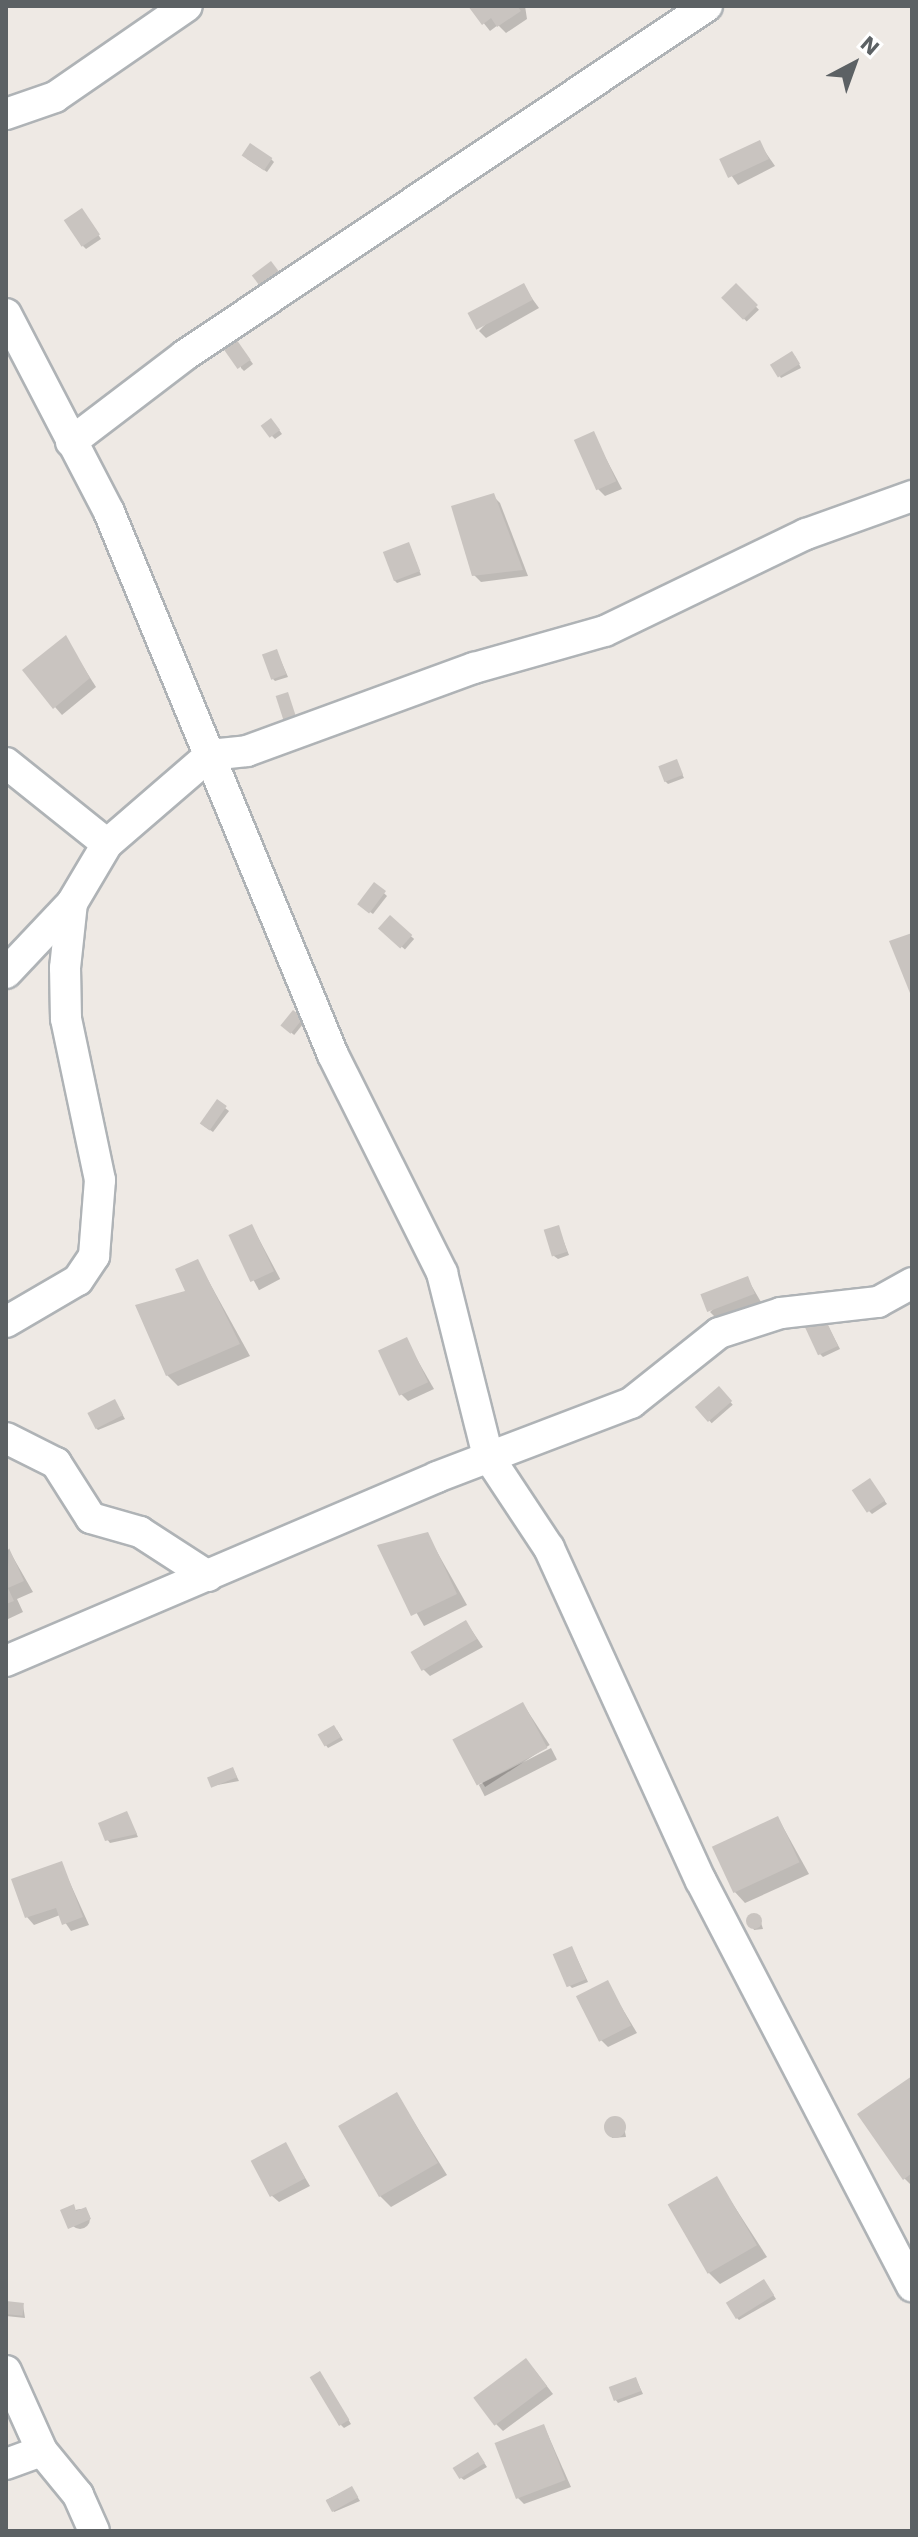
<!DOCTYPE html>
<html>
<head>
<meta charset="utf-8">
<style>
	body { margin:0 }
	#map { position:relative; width:918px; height:2537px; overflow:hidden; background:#eee9e4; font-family:"Work Sans",sans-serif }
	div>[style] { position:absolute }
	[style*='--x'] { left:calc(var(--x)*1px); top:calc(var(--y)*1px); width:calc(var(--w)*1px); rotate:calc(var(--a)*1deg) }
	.shadow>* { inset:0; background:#0003; transform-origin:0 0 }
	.round { border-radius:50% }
	.building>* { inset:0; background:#c9c4c0; transform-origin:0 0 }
	.roads { filter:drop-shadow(2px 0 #afb3b6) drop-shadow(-2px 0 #afb3b6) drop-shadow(0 2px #afb3b6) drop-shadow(0 -2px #afb3b6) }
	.minor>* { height:30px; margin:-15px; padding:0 15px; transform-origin:15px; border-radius:15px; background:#fff }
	span { translate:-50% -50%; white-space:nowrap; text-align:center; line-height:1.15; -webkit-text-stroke:6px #fff; paint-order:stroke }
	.frame { position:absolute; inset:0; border:8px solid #5c6164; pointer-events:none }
	.north { position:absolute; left:814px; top:24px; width:80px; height:80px; -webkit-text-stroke:6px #fff; paint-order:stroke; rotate:41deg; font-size:22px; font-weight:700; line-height:32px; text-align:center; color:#5c6164 }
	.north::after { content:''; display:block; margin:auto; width:28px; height:36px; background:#5c6164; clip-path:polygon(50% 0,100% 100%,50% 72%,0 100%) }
</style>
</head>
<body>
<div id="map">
	<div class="shadow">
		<div style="clip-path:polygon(470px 6px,525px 6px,527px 19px,506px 33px,498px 25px,490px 31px)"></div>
		<div style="clip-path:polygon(759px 143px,775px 166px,738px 185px,722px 162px)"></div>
		<div style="clip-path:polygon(247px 159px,271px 159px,274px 162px,267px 172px)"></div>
		<div style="clip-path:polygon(85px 214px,101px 239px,86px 249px,83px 246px)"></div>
		<div style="clip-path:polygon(523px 286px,539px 308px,486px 338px,479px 331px)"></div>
		<div style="left:736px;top:286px;width:33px;height:17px;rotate:46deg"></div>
		<div style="clip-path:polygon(237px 342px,253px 364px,244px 371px,241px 368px)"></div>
		<div style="clip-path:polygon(795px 356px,801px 368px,781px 378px,772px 364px)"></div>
		<div style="clip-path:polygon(274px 423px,282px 434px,275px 439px,272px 436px)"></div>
		<div style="clip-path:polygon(593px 434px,622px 489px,605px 496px,598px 489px)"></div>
		<div style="clip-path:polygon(493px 496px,500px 503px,528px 576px,481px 582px,474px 575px)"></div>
		<div style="clip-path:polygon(409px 544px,421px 575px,397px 583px,394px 580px)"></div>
		<div style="clip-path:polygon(65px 638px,96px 687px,62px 715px,55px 707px)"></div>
		<div style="clip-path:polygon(277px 652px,288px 677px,275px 681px,272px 678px)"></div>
		<div style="clip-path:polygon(676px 761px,684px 778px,668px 784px,665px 781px)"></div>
		<div style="clip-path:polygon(375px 885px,387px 896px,373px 914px,363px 907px)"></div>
		<div style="left:390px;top:918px;width:32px;height:14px;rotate:41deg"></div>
		<div style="left:294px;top:1013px;width:14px;height:17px;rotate:39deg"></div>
		<div style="clip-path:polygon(217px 1102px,229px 1111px,213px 1132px,204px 1126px)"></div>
		<div style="left:252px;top:1226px;width:60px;height:24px;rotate:62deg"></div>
		<div style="clip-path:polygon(558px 1227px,569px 1255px,558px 1259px,554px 1256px)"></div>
		<div style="clip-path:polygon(198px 1262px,250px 1356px,178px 1386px,167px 1375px)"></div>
		<div style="clip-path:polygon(747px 1278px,761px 1302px,718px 1320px,710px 1312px)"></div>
		<div style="clip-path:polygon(826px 1322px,840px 1349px,823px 1357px,820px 1354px)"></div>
		<div style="clip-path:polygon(406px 1340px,434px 1389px,408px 1401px,401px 1394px)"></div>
		<div style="left:719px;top:1389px;width:21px;height:28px;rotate:49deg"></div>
		<div style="clip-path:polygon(115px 1401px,125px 1419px,98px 1430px,95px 1427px)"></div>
		<div style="clip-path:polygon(872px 1484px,887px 1504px,872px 1514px,869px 1511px)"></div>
		<div style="clip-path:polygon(427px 1534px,467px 1605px,424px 1626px,379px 1547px)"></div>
		<div style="clip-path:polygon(6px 1545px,33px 1592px,17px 1599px,23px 1612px,6px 1620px)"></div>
		<div style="clip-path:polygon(466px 1622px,483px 1647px,430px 1676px,422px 1668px)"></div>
		<div style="left:523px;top:1704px;width:49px;height:77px;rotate:57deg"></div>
		<div style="clip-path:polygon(337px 1730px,343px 1740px,328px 1748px,325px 1744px)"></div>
		<div style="left:551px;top:1748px;width:13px;height:81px;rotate:63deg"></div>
		<div style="clip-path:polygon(233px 1769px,239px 1781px,212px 1786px)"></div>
		<div style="clip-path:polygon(127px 1814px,138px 1837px,110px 1843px,107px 1839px)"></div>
		<div style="clip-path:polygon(778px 1818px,809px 1874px,745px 1903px,734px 1891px)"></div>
		<div style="clip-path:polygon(61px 1863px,89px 1925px,71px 1931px,60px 1915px,34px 1925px,27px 1917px)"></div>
		<div style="clip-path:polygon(759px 1916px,763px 1929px,754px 1930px,749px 1918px)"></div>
		<div style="clip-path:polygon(574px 1952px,588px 1982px,572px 1988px,569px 1985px)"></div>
		<div style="clip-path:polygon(607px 1983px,637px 2033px,608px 2047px,601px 2040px)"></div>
		<div style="clip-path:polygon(912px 2080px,912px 2186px,904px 2178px)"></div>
		<div style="clip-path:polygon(397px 2095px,447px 2175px,391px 2207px,380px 2196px)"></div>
		<div style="clip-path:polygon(609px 2121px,623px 2122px,626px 2137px,612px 2138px)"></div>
		<div style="clip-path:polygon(285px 2144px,310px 2186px,279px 2202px,271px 2195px)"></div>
		<div style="clip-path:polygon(716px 2178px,767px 2257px,720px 2284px,709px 2273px)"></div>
		<div class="round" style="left:70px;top:2209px;width:20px;height:20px"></div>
		<div style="clip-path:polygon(767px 2285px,776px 2299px,739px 2320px,736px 2317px)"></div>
		<div style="clip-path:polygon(6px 2303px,23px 2305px,25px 2318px,6px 2316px)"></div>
		<div style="clip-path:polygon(533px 2368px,553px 2394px,503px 2431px,496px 2424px)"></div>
		<div style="clip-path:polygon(323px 2377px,351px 2424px,344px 2428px,341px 2425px)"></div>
		<div style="clip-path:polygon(636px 2379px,643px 2394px,618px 2403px,615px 2399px)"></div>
		<div style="clip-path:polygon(544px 2426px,571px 2487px,524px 2504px,517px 2497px)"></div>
		<div style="clip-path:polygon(481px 2458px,487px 2467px,464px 2480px,460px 2477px)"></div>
		<div style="clip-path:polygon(352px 2488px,360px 2501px,334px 2512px,326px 2500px)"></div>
	</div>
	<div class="building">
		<div style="clip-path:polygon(468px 6px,517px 6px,521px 11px,497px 27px,491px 18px,482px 25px)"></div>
		<div style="left:760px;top:140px;width:21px;height:45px;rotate:65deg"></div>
		<div style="left:250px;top:143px;width:27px;height:15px;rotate:34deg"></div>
		<div style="left:82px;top:208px;width:32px;height:22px;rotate:56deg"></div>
		<div style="left:271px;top:261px;width:15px;height:24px;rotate:53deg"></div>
		<div style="left:524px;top:283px;width:19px;height:64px;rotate:62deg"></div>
		<div style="left:736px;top:283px;width:31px;height:21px;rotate:45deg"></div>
		<div style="left:234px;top:336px;width:29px;height:16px;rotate:55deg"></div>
		<div style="left:792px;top:351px;width:15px;height:26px;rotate:58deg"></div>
		<div style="left:271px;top:418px;width:15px;height:13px;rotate:53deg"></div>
		<div style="left:594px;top:431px;width:55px;height:22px;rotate:66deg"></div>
		<div style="clip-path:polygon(494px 493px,523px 570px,472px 576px,451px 506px)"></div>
		<div style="left:409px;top:542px;width:31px;height:28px;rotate:69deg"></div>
		<div style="clip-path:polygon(66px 635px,90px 678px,53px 709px,22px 670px)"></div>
		<div style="left:277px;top:649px;width:27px;height:16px;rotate:70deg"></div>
		<div style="left:288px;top:692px;width:32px;height:13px;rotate:72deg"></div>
		<div style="left:677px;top:759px;width:17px;height:20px;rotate:69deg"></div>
		<div style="left:374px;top:882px;width:15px;height:28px;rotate:37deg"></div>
		<div style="left:390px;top:915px;width:30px;height:18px;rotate:42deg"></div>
		<div style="clip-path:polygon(912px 933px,912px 998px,889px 941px)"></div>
		<div style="left:293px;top:1010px;width:13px;height:20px;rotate:39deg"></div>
		<div style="left:217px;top:1099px;width:12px;height:30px;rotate:35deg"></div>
		<div style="left:252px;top:1224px;width:52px;height:26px;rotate:65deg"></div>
		<div style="left:559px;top:1225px;width:28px;height:16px;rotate:73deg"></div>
		<div style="clip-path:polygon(198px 1259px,240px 1344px,166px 1376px,135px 1305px,185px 1291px,175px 1269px)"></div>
		<div style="left:748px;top:1276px;width:19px;height:51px;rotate:69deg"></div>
		<div style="left:824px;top:1316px;width:33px;height:22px;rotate:65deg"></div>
		<div style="left:407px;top:1337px;width:50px;height:32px;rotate:65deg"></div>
		<div style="left:719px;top:1386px;width:20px;height:32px;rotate:49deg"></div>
		<div style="left:115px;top:1399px;width:18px;height:31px;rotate:63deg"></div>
		<div style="left:870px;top:1478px;width:27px;height:22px;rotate:56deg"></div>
		<div style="clip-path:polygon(428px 1532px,457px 1594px,411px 1616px,377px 1545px)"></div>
		<div style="clip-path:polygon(9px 1548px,24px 1581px,8px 1588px,14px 1601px,6px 1604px)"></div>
		<div style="left:466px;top:1620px;width:22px;height:64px;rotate:60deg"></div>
		<div style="left:523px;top:1702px;width:52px;height:80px;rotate:62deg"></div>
		<div style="left:334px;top:1725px;width:14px;height:19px;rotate:60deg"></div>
		<div style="left:233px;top:1767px;width:11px;height:28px;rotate:68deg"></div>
		<div style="clip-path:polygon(127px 1811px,137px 1834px,105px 1841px,98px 1823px)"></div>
		<div style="left:778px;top:1816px;width:51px;height:73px;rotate:65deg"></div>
		<div style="clip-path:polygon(62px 1861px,83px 1917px,62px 1925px,56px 1908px,25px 1918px,11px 1879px)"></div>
		<div class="round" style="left:746px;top:1913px;width:16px;height:16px"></div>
		<div style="left:572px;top:1946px;width:36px;height:21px;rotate:67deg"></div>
		<div style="left:608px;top:1980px;width:51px;height:36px;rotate:63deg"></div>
		<div style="clip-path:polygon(912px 2076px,912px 2173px,903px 2180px,857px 2114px)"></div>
		<div style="left:397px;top:2092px;width:82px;height:68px;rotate:60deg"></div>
		<div class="round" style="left:604px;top:2116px;width:22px;height:22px"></div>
		<div style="left:286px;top:2142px;width:41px;height:40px;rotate:62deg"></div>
		<div style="left:717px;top:2176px;width:80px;height:57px;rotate:60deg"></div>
		<div style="clip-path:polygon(74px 2204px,76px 2211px,86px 2207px,91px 2219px,68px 2229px,60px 2210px)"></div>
		<div style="left:764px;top:2279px;width:19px;height:45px;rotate:58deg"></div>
		<div style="left:6px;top:2301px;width:18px;height:13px;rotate:6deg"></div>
		<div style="left:526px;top:2358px;width:35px;height:66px;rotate:53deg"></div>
		<div style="left:320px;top:2371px;width:57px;height:12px;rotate:59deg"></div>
		<div style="left:636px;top:2377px;width:15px;height:29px;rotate:70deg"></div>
		<div style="left:544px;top:2424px;width:60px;height:53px;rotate:69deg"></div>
		<div style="left:478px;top:2452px;width:13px;height:30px;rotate:58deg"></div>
		<div style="left:352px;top:2486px;width:13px;height:30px;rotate:61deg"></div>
	</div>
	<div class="roads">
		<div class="minor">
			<div style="--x:6;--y:114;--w:52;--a:-19.1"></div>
			<div style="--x:55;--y:97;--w:160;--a:-34.6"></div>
			<div style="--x:6;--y:314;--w:223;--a:62.5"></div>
			<div style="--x:109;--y:512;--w:587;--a:67.58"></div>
			<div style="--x:333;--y:1055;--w:244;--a:63.4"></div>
			<div style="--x:442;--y:1273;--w:189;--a:75.9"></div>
			<div style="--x:488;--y:1456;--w:110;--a:56.5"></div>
			<div style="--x:549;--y:1548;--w:366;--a:65.5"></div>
			<div style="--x:701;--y:1881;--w:457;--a:62.5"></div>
			<div style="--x:71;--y:442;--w:143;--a:-37.3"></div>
			<div style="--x:185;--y:355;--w:628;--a:-33.77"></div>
			<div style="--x:6;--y:763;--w:129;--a:38.7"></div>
			<div style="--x:107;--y:844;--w:136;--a:-40.8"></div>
			<div style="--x:210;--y:755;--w:37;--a:-6"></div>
			<div style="--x:247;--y:751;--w:242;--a:-20.1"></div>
			<div style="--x:474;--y:668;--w:136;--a:-15.8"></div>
			<div style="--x:605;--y:631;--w:223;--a:-25.8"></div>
			<div style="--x:806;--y:534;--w:113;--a:-19.7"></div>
			<div style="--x:6;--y:973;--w:96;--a:-46.7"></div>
			<div style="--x:6;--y:1322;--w:83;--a:-30.3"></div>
			<div style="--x:78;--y:1280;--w:29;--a:-56"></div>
			<div style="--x:94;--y:1256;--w:76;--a:-85.5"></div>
			<div style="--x:100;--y:1180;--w:165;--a:-101.9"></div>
			<div style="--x:66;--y:1019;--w:51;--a:-91.1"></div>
			<div style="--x:65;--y:968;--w:65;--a:-83.9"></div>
			<div style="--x:72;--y:903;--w:69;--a:-59.3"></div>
			<div style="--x:6;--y:1438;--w:56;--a:26.6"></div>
			<div style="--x:56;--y:1463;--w:65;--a:57.5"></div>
			<div style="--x:91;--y:1518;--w:51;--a:15.9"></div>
			<div style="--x:140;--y:1532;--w:81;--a:32.9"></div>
			<div style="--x:6;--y:1661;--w:469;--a:-23.1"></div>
			<div style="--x:437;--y:1477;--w:208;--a:-20.9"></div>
			<div style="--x:631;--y:1403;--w:112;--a:-38.5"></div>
			<div style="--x:719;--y:1333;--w:65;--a:-17.9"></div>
			<div style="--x:781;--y:1313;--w:98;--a:-6.5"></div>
			<div style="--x:878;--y:1302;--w:39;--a:-29"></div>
			<div style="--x:6;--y:2371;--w:88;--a:65.8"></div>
			<div style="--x:42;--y:2451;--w:57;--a:50.7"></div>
			<div style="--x:78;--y:2495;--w:39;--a:66"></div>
			<div style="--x:6;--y:2464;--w:38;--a:-20"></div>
		</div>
	</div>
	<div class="frame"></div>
	<div class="north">N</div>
</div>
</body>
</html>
